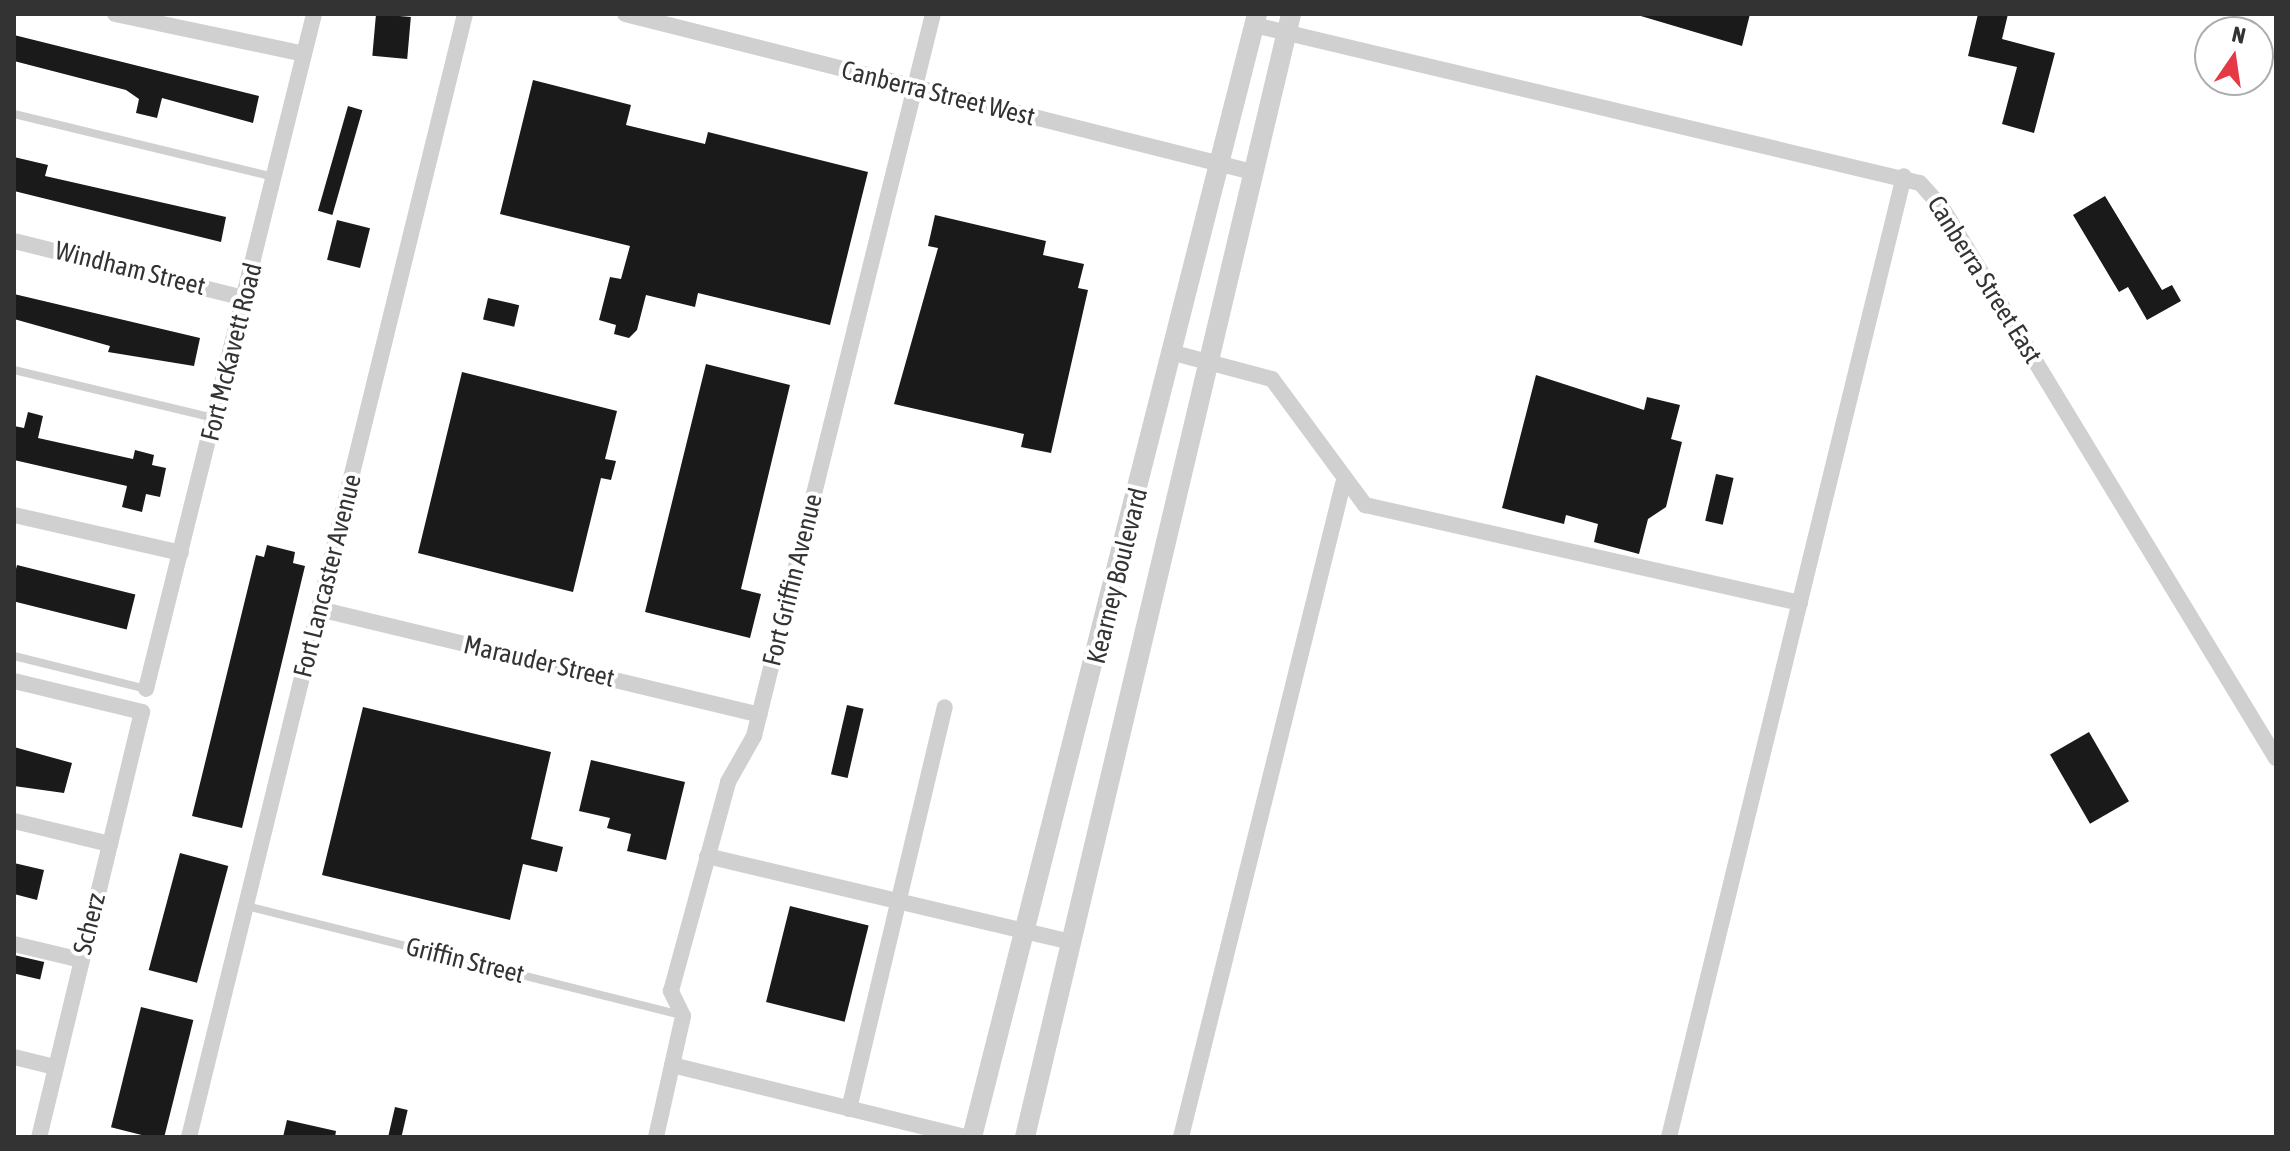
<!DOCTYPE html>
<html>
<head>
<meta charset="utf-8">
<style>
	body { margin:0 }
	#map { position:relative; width:2290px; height:1151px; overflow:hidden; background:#fff; font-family:"Asap Condensed",sans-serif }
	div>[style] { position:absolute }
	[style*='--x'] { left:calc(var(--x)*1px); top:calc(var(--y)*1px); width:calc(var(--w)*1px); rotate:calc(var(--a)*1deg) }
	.building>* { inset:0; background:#1a1a1a; transform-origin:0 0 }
	.service>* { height:8px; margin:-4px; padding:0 4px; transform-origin:4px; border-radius:4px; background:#d0d0d0 }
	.minor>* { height:16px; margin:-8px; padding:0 8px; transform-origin:8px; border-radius:8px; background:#d0d0d0 }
	.tertiary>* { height:20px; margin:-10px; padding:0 10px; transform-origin:10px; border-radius:10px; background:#d0d0d0 }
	span { translate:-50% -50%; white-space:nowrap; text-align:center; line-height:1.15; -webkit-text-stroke:8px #fff; paint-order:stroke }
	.street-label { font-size:26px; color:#333 }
	.frame { position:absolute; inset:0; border:16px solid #333; pointer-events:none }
	.north { position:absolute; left:2194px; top:16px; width:80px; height:80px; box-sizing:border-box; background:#fff; border:2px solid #adadad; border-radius:50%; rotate:13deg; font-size:22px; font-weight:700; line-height:32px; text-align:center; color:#333 }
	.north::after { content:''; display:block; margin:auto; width:28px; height:36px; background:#e63946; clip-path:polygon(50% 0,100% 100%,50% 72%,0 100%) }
</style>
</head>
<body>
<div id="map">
	<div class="building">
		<div style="left:376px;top:14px;width:35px;height:42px;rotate:5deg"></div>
		<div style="clip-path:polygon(1634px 14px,1750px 14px,1742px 46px)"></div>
		<div style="clip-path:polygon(1978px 14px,2008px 14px,2002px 39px,2055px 53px,2034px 133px,2002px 124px,2017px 67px,1968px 56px)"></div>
		<div style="clip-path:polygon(14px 35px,259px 96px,253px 123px,162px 98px,157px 118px,136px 113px,139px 99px,126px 90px,14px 61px)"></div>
		<div style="clip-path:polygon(533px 80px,631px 105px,626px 125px,705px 144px,708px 132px,868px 172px,830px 325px,698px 293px,695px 307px,646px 295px,637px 330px,629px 338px,614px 334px,616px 325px,599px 320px,610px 277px,621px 279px,630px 246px,500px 214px)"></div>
		<div style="left:348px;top:106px;width:15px;height:109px;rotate:16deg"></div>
		<div style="clip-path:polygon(14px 157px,48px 165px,45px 176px,226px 217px,221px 242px,14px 191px)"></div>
		<div style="clip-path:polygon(2105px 196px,2162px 290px,2172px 285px,2181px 301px,2147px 320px,2128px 287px,2119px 292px,2073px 215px)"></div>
		<div style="clip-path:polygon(935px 215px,1046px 241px,1043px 255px,1084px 264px,1078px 288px,1088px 290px,1051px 453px,1021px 447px,1024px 434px,894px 404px,938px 248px,928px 246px)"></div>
		<div style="left:337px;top:220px;width:34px;height:41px;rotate:14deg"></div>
		<div style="clip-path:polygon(14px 294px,200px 338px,194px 366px,108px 352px,110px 346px,14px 319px)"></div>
		<div style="left:488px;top:298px;width:32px;height:22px;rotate:13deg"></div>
		<div style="clip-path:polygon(706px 364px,790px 385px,741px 589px,761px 594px,750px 638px,645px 612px)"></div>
		<div style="clip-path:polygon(462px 372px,617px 411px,605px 459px,616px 461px,611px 480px,601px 478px,573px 592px,418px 553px)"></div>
		<div style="clip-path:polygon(1536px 375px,1644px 410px,1647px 397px,1680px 405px,1671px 439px,1682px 442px,1666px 507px,1648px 519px,1639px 554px,1594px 542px,1598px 524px,1566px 515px,1564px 524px,1502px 508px)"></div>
		<div style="clip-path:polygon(28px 412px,43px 416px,38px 438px,133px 459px,135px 450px,154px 455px,152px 465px,166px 468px,160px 497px,146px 494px,142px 512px,122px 507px,127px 486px,14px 460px,14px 426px,24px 428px)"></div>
		<div style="left:1716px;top:474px;width:18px;height:48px;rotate:13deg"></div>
		<div style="clip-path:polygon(267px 545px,295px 552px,293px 563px,305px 566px,242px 828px,192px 816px,256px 555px,264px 557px)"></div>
		<div style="left:17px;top:565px;width:122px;height:36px;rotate:14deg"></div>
		<div style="left:847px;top:705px;width:17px;height:71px;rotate:13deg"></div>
		<div style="clip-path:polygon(363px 707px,551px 752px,531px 839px,563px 847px,557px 872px,523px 864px,510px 920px,322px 875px)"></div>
		<div style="left:2089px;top:732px;width:80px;height:45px;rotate:60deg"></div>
		<div style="clip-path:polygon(14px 747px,72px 763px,64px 793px,14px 786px)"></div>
		<div style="clip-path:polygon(591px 760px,685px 782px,666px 860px,627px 851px,631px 834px,607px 828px,610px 818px,579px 811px)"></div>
		<div style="left:180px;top:853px;width:50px;height:121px;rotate:15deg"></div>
		<div style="clip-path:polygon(14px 863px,44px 870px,37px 900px,14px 894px)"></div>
		<div style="left:790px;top:906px;width:81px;height:99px;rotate:14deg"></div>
		<div style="left:14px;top:955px;width:31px;height:18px;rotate:13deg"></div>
		<div style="left:141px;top:1007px;width:54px;height:124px;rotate:14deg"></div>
		<div style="left:395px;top:1107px;width:13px;height:31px;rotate:13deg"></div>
		<div style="clip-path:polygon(287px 1120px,336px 1131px,335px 1137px,283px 1137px)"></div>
	</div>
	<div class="service">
		<div style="--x:14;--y:114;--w:268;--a:13.6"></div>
		<div style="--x:14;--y:370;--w:206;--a:13.5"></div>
		<div style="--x:14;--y:656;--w:136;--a:14"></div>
		<div style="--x:247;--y:906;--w:447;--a:14.1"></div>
	</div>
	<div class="minor">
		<div style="--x:115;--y:14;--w:193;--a:11.9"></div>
		<div style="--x:625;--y:14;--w:647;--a:14.14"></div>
		<div style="--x:1254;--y:25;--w:684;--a:13.35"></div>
		<div style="--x:1920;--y:183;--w:31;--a:48"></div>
		<div style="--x:1941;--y:206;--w:646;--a:58.75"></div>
		<div style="--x:14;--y:241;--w:238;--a:13.9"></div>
		<div style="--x:1174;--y:353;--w:101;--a:14.9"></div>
		<div style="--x:1272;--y:379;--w:157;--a:53.6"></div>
		<div style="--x:1365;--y:505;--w:446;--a:12.7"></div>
		<div style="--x:14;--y:515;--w:171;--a:12.8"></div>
		<div style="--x:319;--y:609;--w:453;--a:13.5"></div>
		<div style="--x:14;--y:681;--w:132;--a:13.6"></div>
		<div style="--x:142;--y:712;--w:437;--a:103.6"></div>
		<div style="--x:146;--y:689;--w:696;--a:-76.02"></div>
		<div style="--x:14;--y:821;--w:99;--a:13.5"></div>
		<div style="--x:707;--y:856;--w:374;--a:13.3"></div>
		<div style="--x:14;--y:944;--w:69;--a:13.4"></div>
		<div style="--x:14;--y:1057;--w:42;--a:13.7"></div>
		<div style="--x:672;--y:1065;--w:302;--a:13.8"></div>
		<div style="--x:849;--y:1109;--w:413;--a:-76.6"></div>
		<div style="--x:189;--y:1137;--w:1156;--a:-76.19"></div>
		<div style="--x:656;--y:1137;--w:124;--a:-77.4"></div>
		<div style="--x:683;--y:1016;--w:28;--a:-116"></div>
		<div style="--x:671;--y:991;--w:217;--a:-74.7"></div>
		<div style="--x:728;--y:782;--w:53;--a:-60.5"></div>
		<div style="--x:754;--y:736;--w:744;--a:-76.08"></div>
		<div style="--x:1181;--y:1137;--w:673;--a:-76.07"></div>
		<div style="--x:1669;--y:1137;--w:989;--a:-76.26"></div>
	</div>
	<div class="tertiary">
		<div style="--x:972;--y:1137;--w:1159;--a:-75.76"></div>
		<div style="--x:1025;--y:1137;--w:1154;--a:-76.67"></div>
	</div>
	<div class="street-label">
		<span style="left:938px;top:94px;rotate:14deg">Canberra Street West</span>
		<span style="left:130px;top:269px;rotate:14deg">Windham Street</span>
		<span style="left:1984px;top:280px;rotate:58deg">Canberra Street East</span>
		<span style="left:232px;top:352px;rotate:-76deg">Fort McKavett Road</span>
		<span style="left:328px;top:576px;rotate:-76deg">Fort Lancaster Avenue</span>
		<span style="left:1118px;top:576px;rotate:-76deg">Kearney Boulevard</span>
		<span style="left:793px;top:580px;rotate:-76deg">Fort Griffin Avenue</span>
		<span style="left:539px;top:662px;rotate:13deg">Marauder Street</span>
		<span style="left:90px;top:924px;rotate:-76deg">Scherz</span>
		<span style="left:465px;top:961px;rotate:14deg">Griffin Street</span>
	</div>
	<div class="frame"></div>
	<div class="north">N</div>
</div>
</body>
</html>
